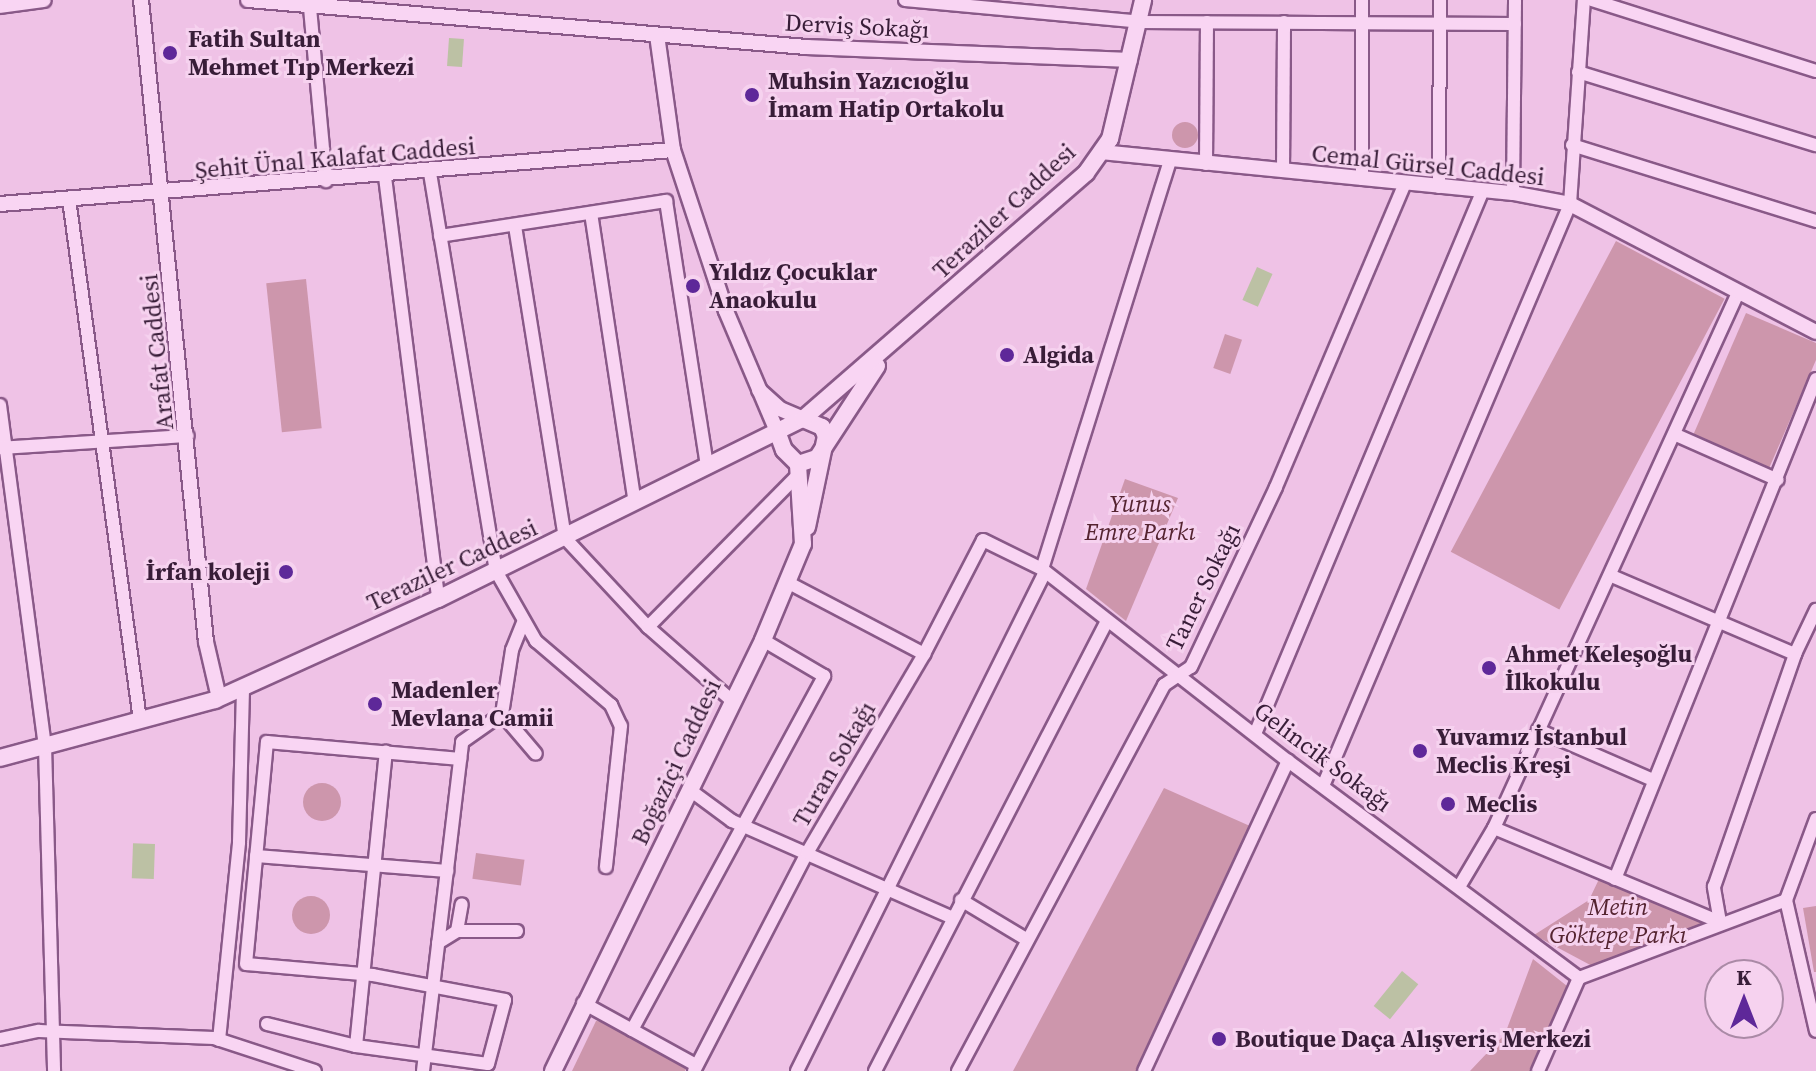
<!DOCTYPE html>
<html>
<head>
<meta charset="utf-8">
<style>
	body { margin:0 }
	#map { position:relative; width:1816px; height:1071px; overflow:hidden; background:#efc2e6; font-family:"Source Serif 4",serif }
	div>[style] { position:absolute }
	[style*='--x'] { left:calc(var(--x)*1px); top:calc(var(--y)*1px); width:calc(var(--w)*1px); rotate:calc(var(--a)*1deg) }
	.green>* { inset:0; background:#cd96ac; transform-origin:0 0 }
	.round { border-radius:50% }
	.water>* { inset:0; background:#bcc1a4; transform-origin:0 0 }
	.roads { filter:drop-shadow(2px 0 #895988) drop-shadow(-2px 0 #895988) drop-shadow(0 2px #895988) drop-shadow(0 -2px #895988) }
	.minor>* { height:12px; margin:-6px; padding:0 6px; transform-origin:6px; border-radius:6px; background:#f9d5f3 }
	.tertiary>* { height:14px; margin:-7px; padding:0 7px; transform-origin:7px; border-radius:7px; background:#f9d5f3 }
	.secondary>* { height:16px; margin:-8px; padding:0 8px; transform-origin:8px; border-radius:8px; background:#f9d5f3 }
	.dots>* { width:22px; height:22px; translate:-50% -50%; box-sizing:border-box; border:4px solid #f6d2ef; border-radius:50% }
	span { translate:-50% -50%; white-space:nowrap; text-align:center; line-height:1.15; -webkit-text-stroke:6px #f6d2ef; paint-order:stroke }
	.street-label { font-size:24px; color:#381d38 }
	.poi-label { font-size:24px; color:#381d38; font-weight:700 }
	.left { translate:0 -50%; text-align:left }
	.right { translate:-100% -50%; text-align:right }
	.park-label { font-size:24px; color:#552431; font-style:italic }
	.north { position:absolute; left:1704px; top:959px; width:80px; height:80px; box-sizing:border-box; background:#f6d2ef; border:2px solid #aa8aa6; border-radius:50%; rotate:0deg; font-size:22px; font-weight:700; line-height:32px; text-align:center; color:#381d38 }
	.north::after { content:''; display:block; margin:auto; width:28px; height:36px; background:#5e2899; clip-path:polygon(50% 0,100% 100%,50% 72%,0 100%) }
</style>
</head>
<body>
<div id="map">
	<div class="green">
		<div class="round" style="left:1172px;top:122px;width:26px;height:26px"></div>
		<div style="left:1616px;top:241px;width:123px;height:352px;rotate:28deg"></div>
		<div style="left:306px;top:279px;width:150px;height:40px;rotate:84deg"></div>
		<div style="clip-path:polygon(1746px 313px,1816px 343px,1816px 360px,1767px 473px,1691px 440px)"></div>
		<div style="left:1225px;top:334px;width:18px;height:36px;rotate:19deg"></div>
		<div style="clip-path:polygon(1125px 479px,1178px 498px,1126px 621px,1086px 589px)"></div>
		<div class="round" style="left:303px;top:783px;width:38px;height:38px"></div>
		<div style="clip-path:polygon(1164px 788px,1250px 826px,1137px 1071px,1013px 1071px)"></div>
		<div style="left:476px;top:853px;width:49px;height:26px;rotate:8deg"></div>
		<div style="clip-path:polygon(1600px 877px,1710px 921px,1594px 967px,1534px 935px,1589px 900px)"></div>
		<div class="round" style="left:292px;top:896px;width:38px;height:38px"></div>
		<div style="clip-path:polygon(1816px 906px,1816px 972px,1814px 972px,1803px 908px)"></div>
		<div style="clip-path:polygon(1533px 959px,1567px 986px,1530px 1071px,1470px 1071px,1505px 1034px)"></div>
		<div style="clip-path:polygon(596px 1021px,609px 1022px,688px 1065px,685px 1071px,572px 1071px)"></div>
	</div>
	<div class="water">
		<div style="left:449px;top:38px;width:15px;height:28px;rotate:4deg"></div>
		<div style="left:1257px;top:267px;width:17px;height:36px;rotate:24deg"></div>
		<div style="left:155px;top:844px;width:35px;height:22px;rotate:92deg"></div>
		<div style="left:1402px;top:971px;width:21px;height:45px;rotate:39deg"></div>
	</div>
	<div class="roads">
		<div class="minor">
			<div style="--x:905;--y:0;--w:236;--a:5.3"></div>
			<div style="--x:1140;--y:22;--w:375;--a:0.3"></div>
			<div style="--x:1592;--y:0;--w:235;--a:17.6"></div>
			<div style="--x:310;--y:8;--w:174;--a:84.7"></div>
			<div style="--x:1578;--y:72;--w:249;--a:17.1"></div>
			<div style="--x:1572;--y:145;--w:256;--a:17.3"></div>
			<div style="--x:1206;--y:164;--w:142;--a:-89.6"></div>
			<div style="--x:1283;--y:171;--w:149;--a:-89.6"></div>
			<div style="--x:430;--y:173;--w:403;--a:80.6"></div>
			<div style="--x:496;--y:571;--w:81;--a:60.3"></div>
			<div style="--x:536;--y:641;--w:99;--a:40.5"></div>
			<div style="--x:611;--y:705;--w:23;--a:65"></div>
			<div style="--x:621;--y:726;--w:142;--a:96.1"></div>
			<div style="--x:385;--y:177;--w:425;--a:82.8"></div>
			<div style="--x:1362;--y:179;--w:179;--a:-90"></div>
			<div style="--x:1439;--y:187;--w:187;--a:-89.7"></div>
			<div style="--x:1513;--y:193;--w:193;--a:-89.4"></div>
			<div style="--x:69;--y:199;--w:526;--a:82.24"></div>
			<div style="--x:591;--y:213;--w:293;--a:81.4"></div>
			<div style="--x:515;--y:226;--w:316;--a:80.9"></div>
			<div style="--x:565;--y:538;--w:122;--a:47"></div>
			<div style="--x:648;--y:627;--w:111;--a:41.3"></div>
			<div style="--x:440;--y:236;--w:229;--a:-8.8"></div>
			<div style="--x:666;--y:201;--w:268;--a:81.2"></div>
			<div style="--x:0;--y:405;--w:344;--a:82.5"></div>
			<div style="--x:45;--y:746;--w:325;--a:88.4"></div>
			<div style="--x:1676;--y:435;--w:111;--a:23.8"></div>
			<div style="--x:0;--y:448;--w:188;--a:-3.7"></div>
			<div style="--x:1042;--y:569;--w:428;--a:-72.6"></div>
			<div style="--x:1612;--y:576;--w:199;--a:23.1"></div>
			<div style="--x:787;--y:582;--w:155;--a:27.7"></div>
			<div style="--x:648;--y:627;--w:215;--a:-45.4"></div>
			<div style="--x:502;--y:714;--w:52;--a:49.6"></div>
			<div style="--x:1538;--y:730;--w:125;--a:23.5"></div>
			<div style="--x:1255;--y:734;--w:590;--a:-67.26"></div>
			<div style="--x:1323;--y:786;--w:632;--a:-67"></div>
			<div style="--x:1570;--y:204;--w:204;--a:-86.1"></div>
			<div style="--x:690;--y:790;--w:52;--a:36.4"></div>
			<div style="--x:732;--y:821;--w:239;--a:23.7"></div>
			<div style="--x:1816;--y:819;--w:86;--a:110.3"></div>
			<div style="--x:1786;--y:900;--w:134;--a:77.1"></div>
			<div style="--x:1494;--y:828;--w:245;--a:22.6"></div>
			<div style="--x:256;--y:856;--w:192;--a:4.5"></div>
			<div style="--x:1615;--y:879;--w:539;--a:-68.1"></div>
			<div style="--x:1459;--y:887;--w:69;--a:-59.3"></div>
			<div style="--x:1494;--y:828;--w:586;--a:-65.49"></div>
			<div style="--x:961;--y:900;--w:76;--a:31"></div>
			<div style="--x:1720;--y:922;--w:36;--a:-100"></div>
			<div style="--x:1714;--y:887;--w:247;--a:-70.8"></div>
			<div style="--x:1795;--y:654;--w:49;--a:-64.5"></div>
			<div style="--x:457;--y:931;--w:60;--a:0"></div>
			<div style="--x:438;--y:943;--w:22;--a:-32"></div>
			<div style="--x:457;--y:931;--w:27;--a:-80"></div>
			<div style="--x:583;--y:1003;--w:129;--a:28.8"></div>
			<div style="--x:267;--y:1024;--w:92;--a:13.9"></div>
			<div style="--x:356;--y:1046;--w:133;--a:7.8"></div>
			<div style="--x:488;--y:1064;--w:66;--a:-75.1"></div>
			<div style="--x:505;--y:1000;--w:134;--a:-169.3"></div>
			<div style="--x:373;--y:975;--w:127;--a:-175"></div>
			<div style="--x:246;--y:964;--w:223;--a:-84.6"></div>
			<div style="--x:267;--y:742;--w:194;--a:5"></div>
			<div style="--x:632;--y:1030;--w:403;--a:-61.5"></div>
			<div style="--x:824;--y:676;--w:71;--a:-149.5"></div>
			<div style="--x:0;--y:1039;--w:40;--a:-12"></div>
			<div style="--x:39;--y:1031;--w:175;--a:2.3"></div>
			<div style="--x:214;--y:1038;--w:106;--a:18.1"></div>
			<div style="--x:219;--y:1040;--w:199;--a:-84.2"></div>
			<div style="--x:239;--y:842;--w:154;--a:-88.5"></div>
			<div style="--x:356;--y:1046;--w:296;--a:-84.2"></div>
			<div style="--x:423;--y:1071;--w:331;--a:-83.2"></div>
			<div style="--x:462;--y:742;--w:49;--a:-35"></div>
			<div style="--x:502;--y:714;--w:65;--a:-81.1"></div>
			<div style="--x:512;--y:650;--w:29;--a:-68"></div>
			<div style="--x:694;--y:1071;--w:246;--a:-62.6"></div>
			<div style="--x:807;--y:853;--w:231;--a:-59.5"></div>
			<div style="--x:924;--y:654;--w:128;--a:-62.6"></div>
			<div style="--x:983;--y:540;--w:66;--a:26.2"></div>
			<div style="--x:1042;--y:569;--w:312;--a:38"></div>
			<div style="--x:1288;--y:761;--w:363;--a:36.7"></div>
			<div style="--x:797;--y:1071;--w:557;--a:-63.57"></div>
			<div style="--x:875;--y:1071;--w:506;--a:-62.73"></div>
			<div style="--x:958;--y:1071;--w:438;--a:-61.9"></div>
			<div style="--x:1164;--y:685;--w:32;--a:-34"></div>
			<div style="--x:1191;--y:667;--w:199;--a:-64.7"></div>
			<div style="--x:1276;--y:487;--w:328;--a:-67"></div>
			<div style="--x:1144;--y:1071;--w:342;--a:-65.1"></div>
			<div style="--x:1538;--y:1071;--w:102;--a:-66.2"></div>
			<div style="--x:1579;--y:978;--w:221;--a:-20.6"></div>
		</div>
		<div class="tertiary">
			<div style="--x:141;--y:0;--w:645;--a:84.22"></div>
			<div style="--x:206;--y:642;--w:57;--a:76.9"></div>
			<div style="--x:248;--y:0;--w:561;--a:4.81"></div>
			<div style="--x:807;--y:47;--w:323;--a:2.3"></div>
			<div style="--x:0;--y:6;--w:44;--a:-7.8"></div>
			<div style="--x:657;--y:35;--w:116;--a:82.1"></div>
			<div style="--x:673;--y:150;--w:169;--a:71.8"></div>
			<div style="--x:726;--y:311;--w:130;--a:67"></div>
			<div style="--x:1101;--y:152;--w:414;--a:5.7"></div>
			<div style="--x:1513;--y:193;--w:58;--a:10.9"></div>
			<div style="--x:1570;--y:204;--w:277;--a:27.5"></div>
			<div style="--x:0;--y:204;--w:675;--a:-4.59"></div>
			<div style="--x:759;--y:390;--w:28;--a:42"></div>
			<div style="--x:780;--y:409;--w:25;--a:23"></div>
		</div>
		<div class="secondary">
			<div style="--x:803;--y:419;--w:21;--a:23"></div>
			<div style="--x:822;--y:427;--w:10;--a:66"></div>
			<div style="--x:826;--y:436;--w:93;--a:101.8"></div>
			<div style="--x:777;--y:431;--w:20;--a:70"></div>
			<div style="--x:784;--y:450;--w:20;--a:45"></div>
			<div style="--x:798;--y:464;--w:20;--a:-18"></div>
			<div style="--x:817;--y:458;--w:110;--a:-56.9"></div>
			<div style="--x:0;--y:758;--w:223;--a:-15.1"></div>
			<div style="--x:215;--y:700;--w:245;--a:-24.4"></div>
			<div style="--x:438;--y:599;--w:407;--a:-26.3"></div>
			<div style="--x:803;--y:419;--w:375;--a:-41"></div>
			<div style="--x:1086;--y:173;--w:42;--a:-54.8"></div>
			<div style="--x:1110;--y:139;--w:143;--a:-76.6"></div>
			<div style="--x:553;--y:1071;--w:479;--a:-64"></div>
			<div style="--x:763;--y:640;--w:104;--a:-67.4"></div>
			<div style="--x:803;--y:544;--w:80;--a:-93.6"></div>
		</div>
	</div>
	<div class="dots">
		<div style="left:170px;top:53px;background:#5e2899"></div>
		<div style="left:752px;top:95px;background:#5e2899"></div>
		<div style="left:693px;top:286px;background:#5e2899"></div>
		<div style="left:1007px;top:355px;background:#5e2899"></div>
		<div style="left:286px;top:572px;background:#5e2899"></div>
		<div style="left:1489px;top:668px;background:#5e2899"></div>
		<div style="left:375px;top:704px;background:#5e2899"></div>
		<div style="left:1420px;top:751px;background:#5e2899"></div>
		<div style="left:1448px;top:804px;background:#5e2899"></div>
		<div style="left:1219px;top:1039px;background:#5e2899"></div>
	</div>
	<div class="street-label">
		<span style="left:857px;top:26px;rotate:3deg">Derviş Sokağı</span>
		<span style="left:335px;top:158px;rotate:-5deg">Şehit Ünal Kalafat Caddesi</span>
		<span style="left:1428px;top:165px;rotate:6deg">Cemal Gürsel Caddesi</span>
		<span style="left:1004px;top:211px;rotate:-43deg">Teraziler Caddesi</span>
		<span style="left:157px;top:352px;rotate:-96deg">Arafat Caddesi</span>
		<span style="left:452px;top:565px;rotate:-25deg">Teraziler Caddesi</span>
		<span style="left:1203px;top:587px;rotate:-64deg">Taner Sokağı</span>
		<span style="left:1323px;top:757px;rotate:37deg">Gelincik Sokağı</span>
		<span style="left:676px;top:762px;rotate:-65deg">Boğaziçi Caddesi</span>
		<span style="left:834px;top:764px;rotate:-60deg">Turan Sokağı</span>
	</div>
	<div class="poi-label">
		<span class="left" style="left:188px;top:53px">Fatih Sultan<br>Mehmet Tıp Merkezi</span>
		<span class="left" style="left:768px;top:95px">Muhsin Yazıcıoğlu<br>İmam Hatip Ortakolu</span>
		<span class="left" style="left:709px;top:286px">Yıldız Çocuklar<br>Anaokulu</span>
		<span class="left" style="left:1023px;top:355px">Algida</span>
		<span class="right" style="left:270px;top:572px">İrfan koleji</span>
		<span class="left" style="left:1505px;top:668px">Ahmet Keleşoğlu<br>İlkokulu</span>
		<span class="left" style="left:391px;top:704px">Madenler<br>Mevlana Camii</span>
		<span class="left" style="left:1436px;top:751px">Yuvamız İstanbul<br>Meclis Kreşi</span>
		<span class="left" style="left:1466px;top:804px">Meclis</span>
		<span class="left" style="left:1235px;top:1039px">Boutique Daça Alışveriş Merkezi</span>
	</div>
	<div class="park-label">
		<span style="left:1140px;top:518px">Yunus<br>Emre Parkı</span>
		<span style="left:1618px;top:921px">Metin<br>Göktepe Parkı</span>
	</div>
	<div class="north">K</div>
</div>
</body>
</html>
